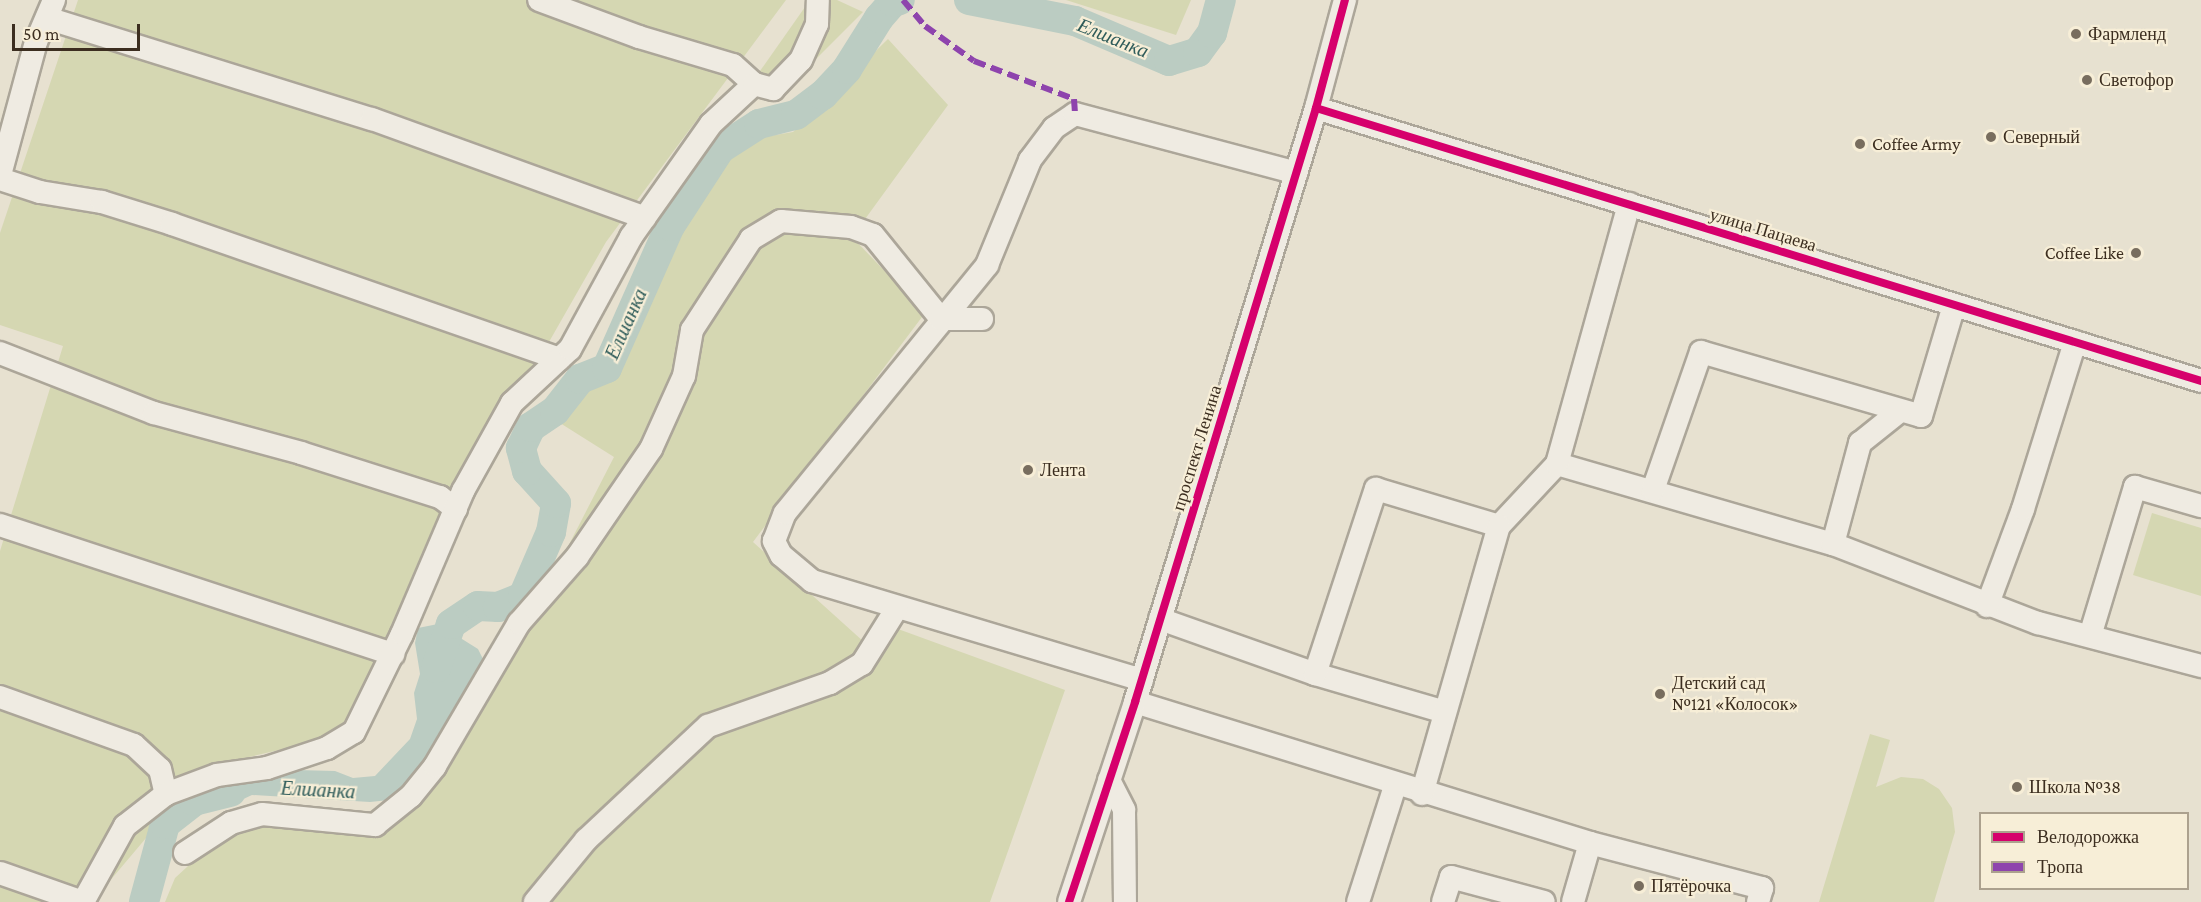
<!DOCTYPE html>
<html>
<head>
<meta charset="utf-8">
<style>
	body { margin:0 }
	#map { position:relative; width:2201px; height:902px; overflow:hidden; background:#e7e1d0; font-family:"Crimson Pro",serif }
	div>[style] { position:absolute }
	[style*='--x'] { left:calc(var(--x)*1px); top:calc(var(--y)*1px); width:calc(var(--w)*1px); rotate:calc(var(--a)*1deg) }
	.green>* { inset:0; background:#d5d7b2 }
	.water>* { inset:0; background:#bbccc2 }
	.river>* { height:30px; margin:-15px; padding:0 15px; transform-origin:15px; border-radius:15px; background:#bbccc2 }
	.roads { filter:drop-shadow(2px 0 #aca699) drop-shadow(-2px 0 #aca699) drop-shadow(0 2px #aca699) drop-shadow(0 -2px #aca699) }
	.minor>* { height:22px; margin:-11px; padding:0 11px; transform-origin:11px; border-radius:11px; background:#efebe2 }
	.quiet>* { height:6px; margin-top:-3px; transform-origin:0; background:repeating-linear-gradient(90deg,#8e44ad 0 12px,transparent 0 18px) }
	.cycleway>* { height:8px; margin:-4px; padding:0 4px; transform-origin:4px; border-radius:4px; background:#d6006c }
	.dots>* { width:16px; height:16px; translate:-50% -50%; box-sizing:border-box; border:3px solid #f7eed7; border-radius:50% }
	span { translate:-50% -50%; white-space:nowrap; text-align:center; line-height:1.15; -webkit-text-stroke:4.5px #f7eed7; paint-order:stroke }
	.poi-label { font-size:18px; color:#3c2e20 }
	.left { translate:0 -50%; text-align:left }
	.right { translate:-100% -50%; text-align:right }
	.street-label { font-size:18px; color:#3c2e20 }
	.water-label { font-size:20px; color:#2f5c5a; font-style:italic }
	.legend { position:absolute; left:1979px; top:812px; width:210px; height:78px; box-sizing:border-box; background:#f7eed7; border:2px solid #aca18e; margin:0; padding:8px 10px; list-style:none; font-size:18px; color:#3c2e20 }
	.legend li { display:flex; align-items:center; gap:12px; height:30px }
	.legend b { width:30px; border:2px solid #aca18e }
	.scale { position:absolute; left:12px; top:24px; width:128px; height:27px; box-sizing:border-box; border:3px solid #3c2e20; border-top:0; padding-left:8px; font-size:18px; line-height:21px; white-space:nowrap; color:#3c2e20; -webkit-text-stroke:4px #f7eed7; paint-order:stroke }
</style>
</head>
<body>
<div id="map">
	<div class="green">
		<div style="clip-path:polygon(78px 0,786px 0,606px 242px,412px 582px,374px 714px,305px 744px,206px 767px,92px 902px,0 902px,0 551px,63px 346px,0 325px,0 233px)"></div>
		<div style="clip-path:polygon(822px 0,837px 0,863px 12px,810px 65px,774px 84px,760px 71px,805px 7px)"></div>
		<div style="clip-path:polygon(1066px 0,1191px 0,1176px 35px)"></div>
		<div style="clip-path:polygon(888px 39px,948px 105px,852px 237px,925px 313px,753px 542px,864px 642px,898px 629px,1065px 690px,990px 902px,165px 902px,175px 878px,224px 833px,268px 821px,377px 831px,505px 669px,614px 457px,560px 423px,692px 212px,739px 141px,793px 132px)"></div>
		<div style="clip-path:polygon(2152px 513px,2201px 528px,2201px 596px,2133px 575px)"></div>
		<div style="clip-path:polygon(1870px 734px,1890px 740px,1876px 787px,1901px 777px,1923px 779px,1939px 789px,1952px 808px,1955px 832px,1934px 902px,1819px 902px)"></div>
	</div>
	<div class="water">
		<div style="clip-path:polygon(438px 624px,478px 649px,485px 663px,447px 720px,441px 738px,411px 788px,389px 800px,370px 802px,252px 795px,239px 801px,224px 797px,191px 802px,190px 795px,204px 784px,296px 770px,335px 771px,353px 778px,375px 776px,410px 739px,417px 719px,414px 693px,420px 674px,415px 643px,418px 628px)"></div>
	</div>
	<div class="river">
		<div style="--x:969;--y:0;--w:108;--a:11.2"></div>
		<div style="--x:1075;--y:21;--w:102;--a:23.1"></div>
		<div style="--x:1169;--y:61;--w:30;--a:-17"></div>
		<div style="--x:1198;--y:52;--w:24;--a:-54"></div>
		<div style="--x:1212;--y:33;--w:34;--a:-75"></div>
		<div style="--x:436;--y:668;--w:46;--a:-71.2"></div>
		<div style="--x:451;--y:624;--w:32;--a:-34"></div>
		<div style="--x:478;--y:606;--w:20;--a:3"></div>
		<div style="--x:498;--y:607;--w:27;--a:-22"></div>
		<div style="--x:523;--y:597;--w:71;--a:-66.7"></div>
		<div style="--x:551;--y:532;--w:29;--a:-80"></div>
		<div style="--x:556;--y:503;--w:43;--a:-132.2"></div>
		<div style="--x:527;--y:471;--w:24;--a:-105"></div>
		<div style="--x:521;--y:448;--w:23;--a:-65"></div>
		<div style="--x:531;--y:427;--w:29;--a:-34"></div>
		<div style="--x:555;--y:411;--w:41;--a:-52"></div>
		<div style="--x:580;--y:379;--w:29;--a:-22"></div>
		<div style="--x:607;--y:368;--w:155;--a:-66.1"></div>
		<div style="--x:670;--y:226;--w:92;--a:-57"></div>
		<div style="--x:720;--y:149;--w:46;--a:-32.7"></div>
		<div style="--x:759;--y:124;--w:38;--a:-14"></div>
		<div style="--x:796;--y:115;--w:34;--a:-37"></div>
		<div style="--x:823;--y:95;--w:35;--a:-47"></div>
		<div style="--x:847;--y:69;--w:60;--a:-57.9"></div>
		<div style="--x:879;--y:18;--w:21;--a:-49"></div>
		<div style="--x:893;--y:2;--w:7;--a:-16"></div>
		<div style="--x:144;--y:902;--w:81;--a:-74.9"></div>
		<div style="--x:165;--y:824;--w:37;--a:-38"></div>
		<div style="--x:194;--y:801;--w:38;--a:-14"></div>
	</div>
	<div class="roads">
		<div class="minor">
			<div style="--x:539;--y:0;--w:107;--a:20.3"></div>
			<div style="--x:639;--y:37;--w:98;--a:16.6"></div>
			<div style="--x:733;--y:65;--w:28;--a:42"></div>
			<div style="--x:47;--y:18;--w:340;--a:17.3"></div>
			<div style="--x:372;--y:119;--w:290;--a:19.9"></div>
			<div style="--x:1316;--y:108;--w:926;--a:17.14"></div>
			<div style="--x:0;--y:175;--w:138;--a:-74.9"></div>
			<div style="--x:36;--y:42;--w:46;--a:-66.8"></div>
			<div style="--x:0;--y:179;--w:42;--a:18"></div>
			<div style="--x:40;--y:192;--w:63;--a:9.2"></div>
			<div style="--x:102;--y:202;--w:73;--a:17.4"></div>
			<div style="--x:172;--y:224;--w:410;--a:19.2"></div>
			<div style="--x:0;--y:353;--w:165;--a:21.3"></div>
			<div style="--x:154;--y:413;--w:152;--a:15.2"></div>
			<div style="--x:301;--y:453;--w:146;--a:17.6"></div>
			<div style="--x:440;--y:497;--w:20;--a:37"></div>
			<div style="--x:1557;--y:464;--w:287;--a:16.2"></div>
			<div style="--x:1833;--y:544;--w:220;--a:21.1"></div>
			<div style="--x:2038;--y:623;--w:169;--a:14.8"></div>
			<div style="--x:1653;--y:490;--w:146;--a:-70.8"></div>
			<div style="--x:1701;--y:352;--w:229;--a:16.2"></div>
			<div style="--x:1921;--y:416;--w:116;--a:-73.4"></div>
			<div style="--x:0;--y:525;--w:414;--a:18.2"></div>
			<div style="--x:1833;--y:544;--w:105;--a:-75"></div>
			<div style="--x:1860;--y:443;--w:51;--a:-38.7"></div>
			<div style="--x:1987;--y:606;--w:103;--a:-69.6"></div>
			<div style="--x:2023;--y:509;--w:175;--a:-72.7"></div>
			<div style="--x:1160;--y:619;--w:164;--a:19.5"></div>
			<div style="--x:1315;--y:674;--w:135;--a:16.3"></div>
			<div style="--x:2090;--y:636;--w:156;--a:-73.2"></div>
			<div style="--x:2135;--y:487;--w:69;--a:16.1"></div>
			<div style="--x:1315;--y:674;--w:195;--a:-71.8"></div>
			<div style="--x:1376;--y:489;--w:128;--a:16.7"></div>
			<div style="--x:1499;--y:526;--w:85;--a:-46.9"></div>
			<div style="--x:1557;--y:464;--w:270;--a:-74.5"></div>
			<div style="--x:1142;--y:680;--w:345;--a:-163.3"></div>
			<div style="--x:812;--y:581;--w:40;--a:-140"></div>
			<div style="--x:781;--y:555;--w:16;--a:-117"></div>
			<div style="--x:774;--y:541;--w:30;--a:-69"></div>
			<div style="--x:785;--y:513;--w:320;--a:-50.8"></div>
			<div style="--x:987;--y:265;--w:113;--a:-67.7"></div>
			<div style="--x:1030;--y:160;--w:40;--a:-53"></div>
			<div style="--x:1054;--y:128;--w:25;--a:-34"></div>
			<div style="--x:1075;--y:114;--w:229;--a:14.9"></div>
			<div style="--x:0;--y:697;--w:142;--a:19.7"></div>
			<div style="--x:134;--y:745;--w:35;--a:43"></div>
			<div style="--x:160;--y:769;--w:26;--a:77"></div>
			<div style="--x:1135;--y:702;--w:476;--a:17.2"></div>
			<div style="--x:1590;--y:843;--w:61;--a:106.1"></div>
			<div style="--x:1109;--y:780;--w:34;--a:63"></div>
			<div style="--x:1124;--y:810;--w:92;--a:89.4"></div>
			<div style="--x:1422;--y:794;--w:279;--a:-74"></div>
			<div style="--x:1590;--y:843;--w:178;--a:14.7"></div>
			<div style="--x:1762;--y:888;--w:15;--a:106"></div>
			<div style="--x:185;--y:853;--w:55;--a:-33.1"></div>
			<div style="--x:231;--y:823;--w:32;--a:-16"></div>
			<div style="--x:262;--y:814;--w:114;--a:5.6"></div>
			<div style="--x:375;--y:825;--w:46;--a:-38.9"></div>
			<div style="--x:411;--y:796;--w:38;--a:-51"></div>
			<div style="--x:435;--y:766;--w:166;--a:-59.6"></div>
			<div style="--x:519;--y:623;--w:88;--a:-48.7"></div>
			<div style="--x:577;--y:557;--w:131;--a:-55.6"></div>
			<div style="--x:651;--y:449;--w:80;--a:-65.7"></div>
			<div style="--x:684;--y:376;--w:47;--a:-80.1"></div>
			<div style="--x:692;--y:330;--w:108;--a:-57"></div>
			<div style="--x:751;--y:239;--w:35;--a:-31"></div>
			<div style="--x:781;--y:221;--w:70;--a:4.9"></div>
			<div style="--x:851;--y:227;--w:23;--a:20"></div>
			<div style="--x:873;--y:235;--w:108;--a:51"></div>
			<div style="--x:941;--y:319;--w:41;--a:0"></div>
			<div style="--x:0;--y:873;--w:88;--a:19.3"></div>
			<div style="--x:83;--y:902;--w:87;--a:-61.1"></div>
			<div style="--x:125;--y:826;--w:52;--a:-38"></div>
			<div style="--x:166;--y:794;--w:54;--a:-20.4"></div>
			<div style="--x:217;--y:775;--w:50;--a:-8"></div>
			<div style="--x:267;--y:768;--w:63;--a:-18.4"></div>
			<div style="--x:327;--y:748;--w:31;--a:-31"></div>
			<div style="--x:354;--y:732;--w:109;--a:-63.9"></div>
			<div style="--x:402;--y:634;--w:155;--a:-66.9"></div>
			<div style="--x:463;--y:491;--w:101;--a:-60.9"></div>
			<div style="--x:512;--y:403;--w:79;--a:-43"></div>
			<div style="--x:570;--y:349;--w:128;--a:-61.4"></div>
			<div style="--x:631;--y:237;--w:138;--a:-54.7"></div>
			<div style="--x:711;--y:124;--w:59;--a:-42.9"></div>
			<div style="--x:754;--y:84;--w:20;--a:15"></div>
			<div style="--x:773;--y:89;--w:40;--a:-46"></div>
			<div style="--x:801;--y:60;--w:39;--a:-66"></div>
			<div style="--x:817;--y:24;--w:24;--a:-88"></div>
			<div style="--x:535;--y:902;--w:80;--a:-50.6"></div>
			<div style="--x:586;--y:840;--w:167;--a:-43.1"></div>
			<div style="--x:708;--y:726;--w:129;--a:-19.4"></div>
			<div style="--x:830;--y:683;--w:37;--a:-31"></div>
			<div style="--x:862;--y:664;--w:66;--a:-58"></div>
			<div style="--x:1069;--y:902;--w:211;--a:-71.7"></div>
			<div style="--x:1135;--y:702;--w:621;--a:-73.05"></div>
			<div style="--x:1316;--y:108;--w:112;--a:-75"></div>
			<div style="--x:1358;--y:902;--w:122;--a:-72.3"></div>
			<div style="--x:1443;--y:902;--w:26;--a:-72"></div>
			<div style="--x:1451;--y:877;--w:96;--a:15"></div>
		</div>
	</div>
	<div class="quiet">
		<div style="--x:903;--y:0;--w:34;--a:50"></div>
		<div style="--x:925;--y:26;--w:60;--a:35.5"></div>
		<div style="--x:974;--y:61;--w:107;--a:20.8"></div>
		<div style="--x:1074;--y:99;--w:15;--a:86"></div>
	</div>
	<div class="cycleway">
		<div style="--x:1316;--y:108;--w:926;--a:17.14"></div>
		<div style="--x:1069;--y:902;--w:211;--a:-71.7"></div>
		<div style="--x:1135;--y:702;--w:621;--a:-73.05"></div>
		<div style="--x:1316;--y:108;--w:112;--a:-75"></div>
	</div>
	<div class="dots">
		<div style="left:2076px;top:34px;background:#786d5e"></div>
		<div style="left:2087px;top:80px;background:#786d5e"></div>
		<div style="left:1991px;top:137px;background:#786d5e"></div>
		<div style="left:1860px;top:144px;background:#786d5e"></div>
		<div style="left:2136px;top:253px;background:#786d5e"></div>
		<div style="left:1028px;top:470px;background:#786d5e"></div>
		<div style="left:1660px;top:694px;background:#786d5e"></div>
		<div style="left:2017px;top:787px;background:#786d5e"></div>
		<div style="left:1639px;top:886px;background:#786d5e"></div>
	</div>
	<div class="poi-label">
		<span class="left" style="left:2088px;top:34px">Фармленд</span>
		<span class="left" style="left:2099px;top:80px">Светофор</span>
		<span class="left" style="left:2003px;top:137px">Северный</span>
		<span class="left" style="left:1872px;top:144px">Coffee Army</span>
		<span class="right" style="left:2124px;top:253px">Coffee Like</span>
		<span class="left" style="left:1040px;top:470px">Лента</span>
		<span class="left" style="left:1672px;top:694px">Детский сад<br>№121 «Колосок»</span>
		<span class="left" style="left:2029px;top:787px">Школа №38</span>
		<span class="left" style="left:1651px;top:886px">Пятёрочка</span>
	</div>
	<div class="street-label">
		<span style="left:1763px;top:230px;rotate:17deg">улица Пацаева</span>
		<span style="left:1197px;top:448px;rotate:-73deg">проспект Ленина</span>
	</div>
	<div class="water-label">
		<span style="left:1113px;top:38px;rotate:22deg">Елшанка</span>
		<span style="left:626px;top:324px;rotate:-66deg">Елшанка</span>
		<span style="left:318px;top:790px;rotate:3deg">Елшанка</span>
	</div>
	<ul class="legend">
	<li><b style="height:8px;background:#d6006c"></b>Велодорожка</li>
	<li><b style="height:8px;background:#8e44ad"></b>Тропа</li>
	</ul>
	<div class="scale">50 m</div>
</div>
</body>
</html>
